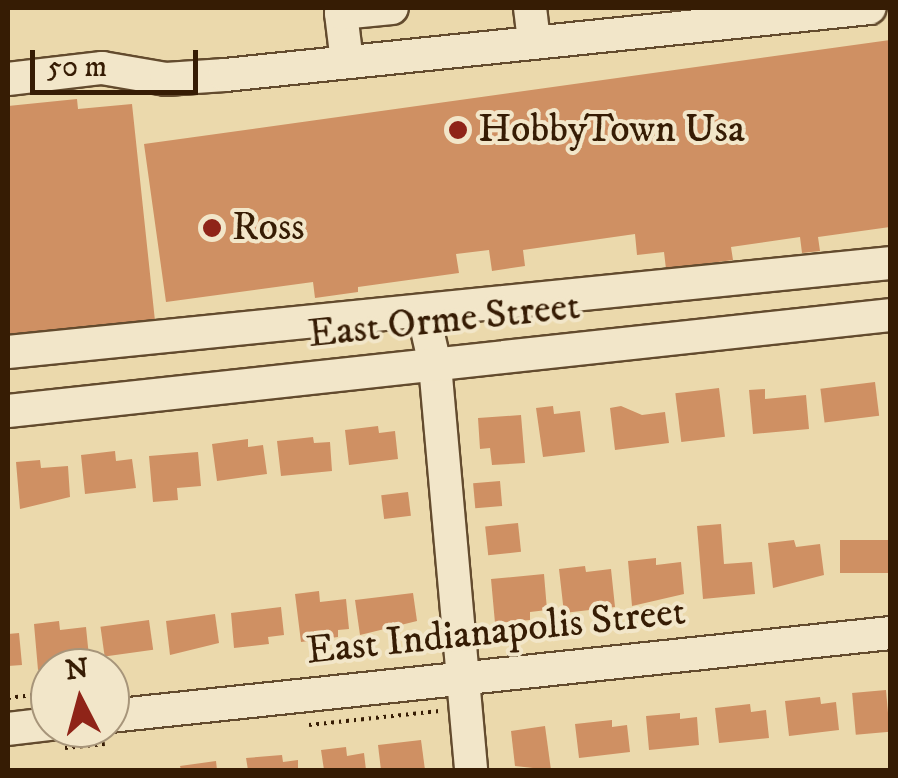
<!DOCTYPE html>
<html>
<head>
<meta charset="utf-8">
<style>
	body { margin:0 }
	#map { position:relative; width:898px; height:778px; overflow:hidden; background:#ebd9ac; font-family:"IM FELL DW Pica",serif }
	div>[style] { position:absolute }
	[style*='--x'] { left:calc(var(--x)*1px); top:calc(var(--y)*1px); width:calc(var(--w)*1px); rotate:calc(var(--a)*1deg) }
	.building>* { inset:0; background:#cf9063; transform-origin:0 0 }
	.path>* { height:4px; margin-top:-2px; transform-origin:0; background:repeating-linear-gradient(90deg,#361c04 0 2.5px,transparent 0 7.5px) }
	.roads { filter:drop-shadow(2px 0 #634b2e) drop-shadow(-2px 0 #634b2e) drop-shadow(0 2px #634b2e) drop-shadow(0 -2px #634b2e) }
	.minor>* { height:32px; margin:-16px; padding:0 16px; transform-origin:16px; border-radius:16px; background:#f2e6c9 }
	.dots>* { width:28px; height:28px; translate:-50% -50%; box-sizing:border-box; border:5px solid #f2e6c9; border-radius:50% }
	span { translate:-50% -50%; white-space:nowrap; text-align:center; line-height:1.15; -webkit-text-stroke:8px #f2e6c9; paint-order:stroke }
	.poi-label { font-size:40px; color:#361c04 }
	.left { translate:0 -50%; text-align:left }
	.street-label { font-size:40px; color:#361c04 }
	.frame { position:absolute; inset:0; border:10px solid #361c04; pointer-events:none }
	.north { position:absolute; left:30px; top:648px; width:100px; height:100px; box-sizing:border-box; background:#f2e6c9; border:2px solid #a7957a; border-radius:50%; rotate:354deg; font-size:28px; font-weight:700; line-height:40px; text-align:center; color:#361c04 }
	.north::after { content:''; display:block; margin:auto; width:35px; height:45px; background:#8f2418; clip-path:polygon(50% 0,100% 100%,50% 72%,0 100%) }
	.scale { position:absolute; left:30px; top:50px; width:168px; height:45px; box-sizing:border-box; border:5px solid #361c04; border-top:0; padding-left:12px; font-size:30px; line-height:35px; white-space:nowrap; color:#361c04; -webkit-text-stroke:8px #f2e6c9; paint-order:stroke }
</style>
</head>
<body>
<div id="map">
	<div class="building">
		<div style="clip-path:polygon(890px 40px,890px 227px,818px 237px,820px 251px,802px 253px,800px 237px,731px 247px,733px 260px,666px 269px,664px 252px,637px 255px,635px 234px,523px 250px,525px 266px,492px 271px,489px 250px,456px 254px,459px 273px,358px 287px,358px 292px,315px 298px,313px 282px,166px 302px,144px 144px)"></div>
		<div style="clip-path:polygon(77px 99px,78px 109px,132px 104px,155px 321px,8px 337px,8px 106px)"></div>
		<div style="left:875px;top:382px;width:34px;height:55px;rotate:83deg"></div>
		<div style="left:719px;top:388px;width:49px;height:44px;rotate:83deg"></div>
		<div style="clip-path:polygon(765px 389px,765px 399px,806px 395px,809px 429px,753px 434px,749px 390px)"></div>
		<div style="clip-path:polygon(553px 406px,554px 414px,580px 411px,585px 452px,543px 457px,536px 408px)"></div>
		<div style="clip-path:polygon(621px 406px,642px 415px,665px 412px,669px 443px,615px 450px,610px 408px)"></div>
		<div style="clip-path:polygon(521px 415px,525px 463px,492px 465px,490px 448px,480px 449px,478px 418px)"></div>
		<div style="clip-path:polygon(378px 426px,379px 433px,395px 431px,398px 459px,349px 465px,345px 430px)"></div>
		<div style="clip-path:polygon(313px 437px,314px 443px,330px 442px,332px 471px,281px 476px,277px 441px)"></div>
		<div style="clip-path:polygon(248px 439px,248px 447px,263px 445px,267px 474px,217px 481px,212px 444px)"></div>
		<div style="clip-path:polygon(115px 451px,116px 461px,132px 459px,136px 488px,85px 494px,81px 455px)"></div>
		<div style="clip-path:polygon(198px 452px,201px 486px,177px 488px,178px 500px,153px 502px,149px 456px)"></div>
		<div style="clip-path:polygon(40px 460px,41px 468px,68px 466px,70px 497px,20px 509px,16px 462px)"></div>
		<div style="left:500px;top:481px;width:25px;height:27px;rotate:85deg"></div>
		<div style="left:408px;top:492px;width:24px;height:27px;rotate:83deg"></div>
		<div style="left:518px;top:523px;width:29px;height:33px;rotate:84deg"></div>
		<div style="clip-path:polygon(721px 524px,724px 564px,752px 562px,755px 594px,703px 599px,697px 526px)"></div>
		<div style="clip-path:polygon(794px 540px,796px 547px,820px 544px,824px 575px,773px 588px,768px 543px)"></div>
		<div style="left:890px;top:540px;width:33px;height:50px;rotate:90deg"></div>
		<div style="clip-path:polygon(656px 558px,656px 565px,681px 562px,684px 594px,632px 606px,628px 561px)"></div>
		<div style="clip-path:polygon(585px 566px,586px 572px,611px 569px,615px 607px,564px 613px,559px 569px)"></div>
		<div style="clip-path:polygon(544px 574px,547px 610px,530px 612px,530px 620px,495px 623px,491px 579px)"></div>
		<div style="clip-path:polygon(319px 591px,320px 602px,346px 599px,349px 629px,338px 630px,338px 637px,301px 642px,295px 594px)"></div>
		<div style="clip-path:polygon(413px 593px,417px 621px,360px 635px,355px 600px)"></div>
		<div style="clip-path:polygon(281px 607px,284px 635px,268px 637px,269px 644px,234px 648px,231px 613px)"></div>
		<div style="clip-path:polygon(215px 614px,219px 643px,170px 655px,166px 621px)"></div>
		<div style="left:149px;top:620px;width:30px;height:49px;rotate:82deg"></div>
		<div style="clip-path:polygon(59px 621px,60px 630px,86px 627px,89px 657px,38px 670px,34px 624px)"></div>
		<div style="clip-path:polygon(19px 633px,22px 665px,8px 666px,8px 634px)"></div>
		<div style="left:886px;top:690px;width:42px;height:34px;rotate:85deg"></div>
		<div style="clip-path:polygon(820px 697px,821px 704px,836px 702px,839px 730px,789px 736px,785px 701px)"></div>
		<div style="clip-path:polygon(750px 704px,751px 712px,766px 710px,769px 738px,719px 743px,715px 708px)"></div>
		<div style="clip-path:polygon(680px 713px,680px 719px,697px 717px,699px 745px,649px 750px,646px 716px)"></div>
		<div style="clip-path:polygon(612px 720px,612px 727px,627px 725px,630px 752px,579px 758px,575px 724px)"></div>
		<div style="clip-path:polygon(545px 726px,551px 770px,515px 766px,511px 731px)"></div>
		<div style="clip-path:polygon(421px 740px,425px 770px,381px 770px,378px 745px)"></div>
		<div style="clip-path:polygon(346px 747px,347px 756px,364px 753px,366px 770px,324px 770px,321px 750px)"></div>
		<div style="clip-path:polygon(282px 755px,283px 762px,298px 760px,298px 770px,248px 770px,246px 758px)"></div>
		<div style="clip-path:polygon(216px 761px,217px 770px,181px 770px,180px 766px)"></div>
	</div>
	<div class="path">
		<div style="--x:8;--y:698;--w:42;--a:-6.8"></div>
		<div style="--x:309;--y:725;--w:131;--a:-6.1"></div>
		<div style="--x:65;--y:748;--w:40;--a:-5.7"></div>
	</div>
	<div class="roads">
		<div class="minor">
			<div style="--x:530;--y:8;--w:34;--a:83"></div>
			<div style="--x:347;--y:62;--w:49;--a:-97"></div>
			<div style="--x:341;--y:13;--w:51;--a:-5.6"></div>
			<div style="--x:8;--y:79;--w:95;--a:-6.7"></div>
			<div style="--x:102;--y:68;--w:65;--a:9.8"></div>
			<div style="--x:166;--y:79;--w:59;--a:-3.9"></div>
			<div style="--x:225;--y:75;--w:648;--a:-5.93"></div>
			<div style="--x:423;--y:312;--w:54;--a:77.2"></div>
			<div style="--x:435;--y:365;--w:407;--a:84.9"></div>
			<div style="--x:8;--y:352;--w:886;--a:-5.76"></div>
			<div style="--x:8;--y:411;--w:887;--a:-6.21"></div>
			<div style="--x:110;--y:716;--w:784;--a:-6.07"></div>
			<div style="--x:8;--y:729;--w:42;--a:-6.8"></div>
		</div>
	</div>
	<div class="dots">
		<div style="left:458px;top:130px;background:#8f2418"></div>
		<div style="left:212px;top:228px;background:#8f2418"></div>
	</div>
	<div class="poi-label">
		<span class="left" style="left:478px;top:130px">HobbyTown Usa</span>
		<span class="left" style="left:232px;top:228px">Ross</span>
	</div>
	<div class="street-label">
		<span style="left:444px;top:321px;rotate:-6deg">East Orme Street</span>
		<span style="left:496px;top:632px;rotate:-6deg">East Indianapolis Street</span>
	</div>
	<div class="frame"></div>
	<div class="north">N</div>
	<div class="scale">50 m</div>
</div>
</body>
</html>
